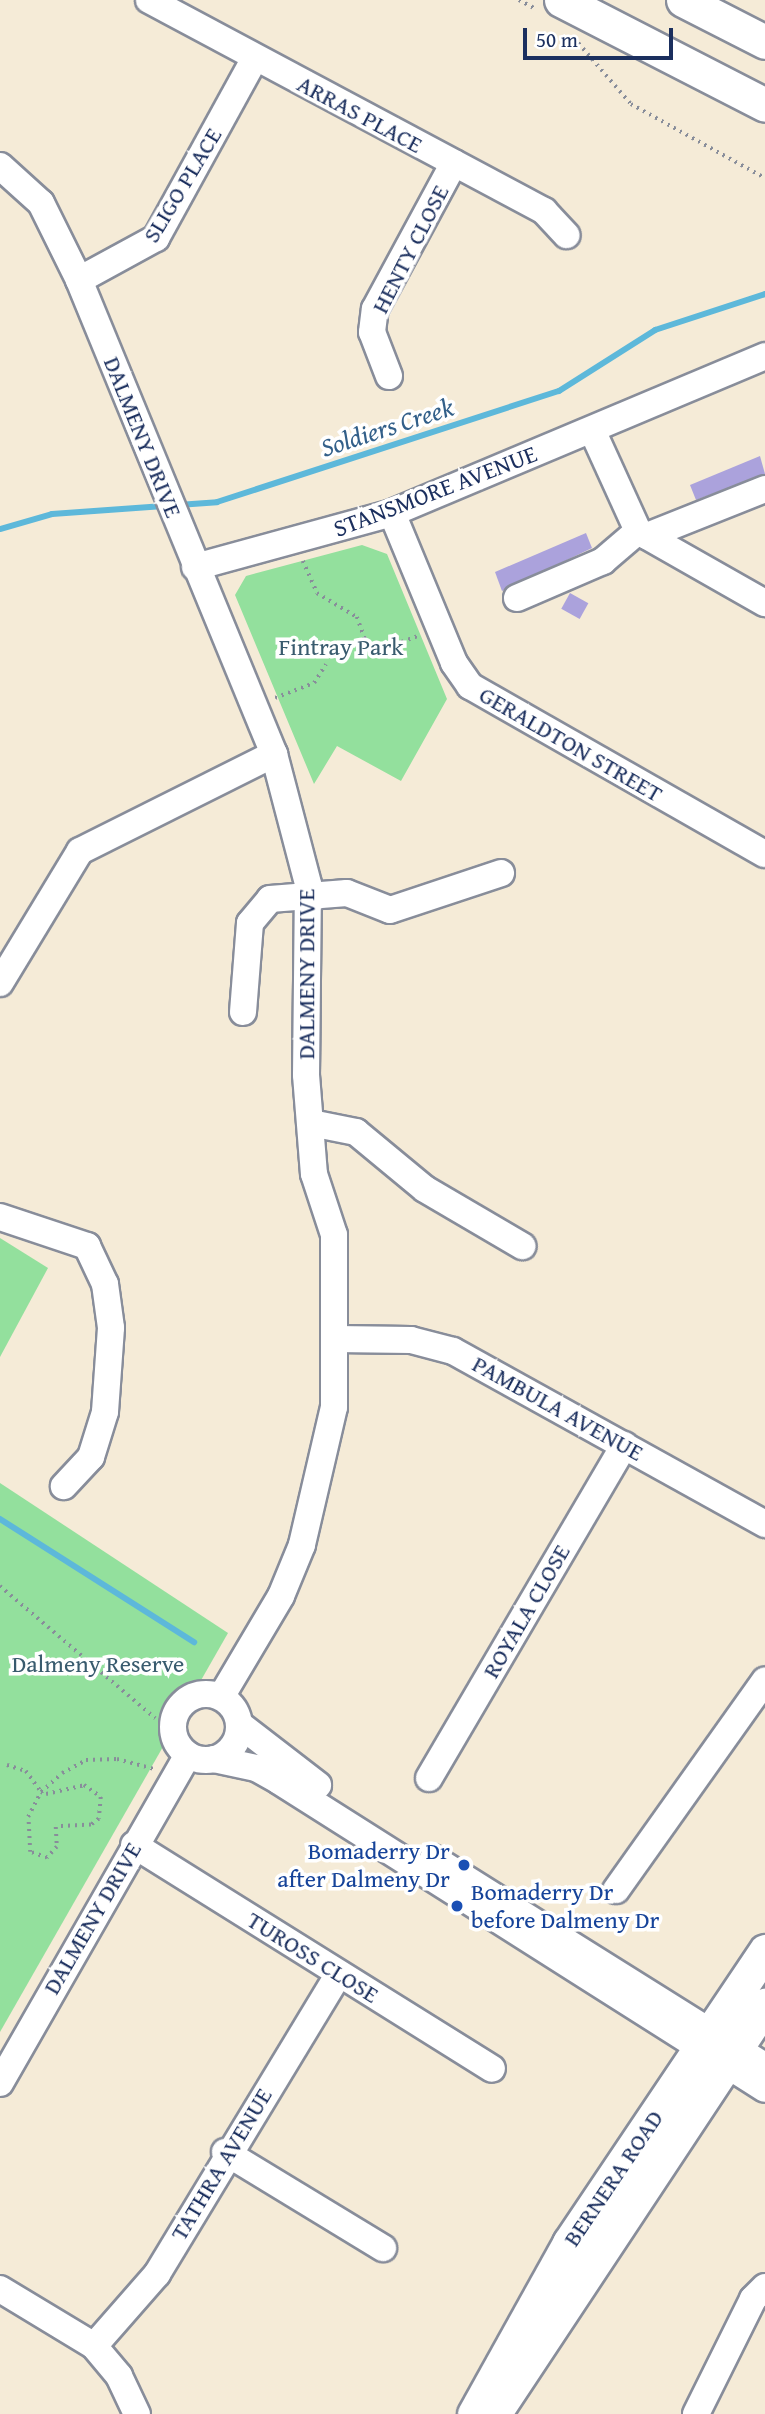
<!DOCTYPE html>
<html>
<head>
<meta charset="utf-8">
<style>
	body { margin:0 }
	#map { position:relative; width:765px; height:2414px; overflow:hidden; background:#f5ebd7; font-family:"Gentium Book Plus",serif }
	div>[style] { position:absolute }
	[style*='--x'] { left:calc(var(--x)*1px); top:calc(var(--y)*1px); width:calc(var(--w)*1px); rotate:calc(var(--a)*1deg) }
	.green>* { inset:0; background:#93e09d }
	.stream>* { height:6px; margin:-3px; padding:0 3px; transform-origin:3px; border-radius:3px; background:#5db8da }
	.building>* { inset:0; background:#aba2dc; transform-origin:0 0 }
	.path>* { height:3.5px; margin-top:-1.75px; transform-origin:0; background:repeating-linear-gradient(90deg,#888d9a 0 2px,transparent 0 7px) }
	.roads { filter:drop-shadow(2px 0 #888d9a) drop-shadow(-2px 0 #888d9a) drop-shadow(0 2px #888d9a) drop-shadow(0 -2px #888d9a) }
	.minor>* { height:26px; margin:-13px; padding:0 13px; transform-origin:13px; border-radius:13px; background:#fff }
	.minor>.ring { margin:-13px; padding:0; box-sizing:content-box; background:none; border:26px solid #fff; border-radius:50% }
	.major>* { height:33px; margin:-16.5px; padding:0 16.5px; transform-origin:16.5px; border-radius:16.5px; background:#fff }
	.dots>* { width:19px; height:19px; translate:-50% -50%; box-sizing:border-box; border:4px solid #fff; border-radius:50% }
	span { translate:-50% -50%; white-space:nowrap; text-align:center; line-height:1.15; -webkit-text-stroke:7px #fff; paint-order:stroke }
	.street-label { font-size:24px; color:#1b2f5e }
	.park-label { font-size:24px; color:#395b6e }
	.transit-label { font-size:24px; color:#164399 }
	.right { translate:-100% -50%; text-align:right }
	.left { translate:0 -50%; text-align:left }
	.water-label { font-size:26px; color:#325f89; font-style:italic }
	.scale { position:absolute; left:523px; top:28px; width:150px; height:32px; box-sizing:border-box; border:4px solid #1b2f5e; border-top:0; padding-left:9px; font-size:21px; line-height:24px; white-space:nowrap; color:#1b2f5e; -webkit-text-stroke:5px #fff; paint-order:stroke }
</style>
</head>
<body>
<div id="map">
	<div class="green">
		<div style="clip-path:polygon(362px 545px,387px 554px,447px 699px,401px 781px,337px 746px,314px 784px,235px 595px,246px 576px)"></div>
		<div style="clip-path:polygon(0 1238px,48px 1268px,0 1357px)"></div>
		<div style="clip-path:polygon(0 1483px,228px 1633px,0 2032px)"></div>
	</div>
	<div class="stream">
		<div style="--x:178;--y:505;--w:39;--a:-4"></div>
		<div style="--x:217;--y:502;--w:360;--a:-18"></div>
		<div style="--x:559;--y:391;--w:114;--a:-32.4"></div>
		<div style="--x:655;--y:330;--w:116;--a:-18.1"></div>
		<div style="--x:0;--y:529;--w:54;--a:-16.1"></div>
		<div style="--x:52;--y:514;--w:112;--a:-4.1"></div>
		<div style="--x:0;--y:1519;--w:230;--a:32.4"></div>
	</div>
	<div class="building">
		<div style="clip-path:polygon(760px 456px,765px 474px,696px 500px,690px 485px)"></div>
		<div style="clip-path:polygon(586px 533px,592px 548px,502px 591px,495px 572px)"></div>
		<div style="left:570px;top:593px;width:21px;height:18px;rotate:29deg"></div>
	</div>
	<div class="path">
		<div style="--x:519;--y:0;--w:19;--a:28"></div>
		<div style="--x:574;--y:38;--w:87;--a:49.2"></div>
		<div style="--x:631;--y:104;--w:153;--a:28.9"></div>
		<div style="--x:303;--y:561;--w:35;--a:66"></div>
		<div style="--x:317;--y:593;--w:47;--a:31"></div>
		<div style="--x:357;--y:617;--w:38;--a:70"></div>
		<div style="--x:362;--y:656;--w:59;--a:-19.7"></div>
		<div style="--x:275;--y:698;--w:42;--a:-21"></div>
		<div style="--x:314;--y:683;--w:22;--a:-58"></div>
		<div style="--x:0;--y:1586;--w:204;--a:40.4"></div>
		<div style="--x:7;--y:1765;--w:20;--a:18"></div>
		<div style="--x:26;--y:1771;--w:26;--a:54"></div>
		<div style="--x:41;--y:1792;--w:5;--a:22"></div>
		<div style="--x:46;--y:1794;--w:39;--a:-13"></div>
		<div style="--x:84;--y:1785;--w:21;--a:35"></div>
		<div style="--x:101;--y:1797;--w:22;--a:95"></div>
		<div style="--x:99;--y:1819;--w:10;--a:143"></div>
		<div style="--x:91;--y:1825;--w:35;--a:177"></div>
		<div style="--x:56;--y:1827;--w:20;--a:87"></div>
		<div style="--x:57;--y:1847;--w:15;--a:132"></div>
		<div style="--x:47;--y:1858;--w:18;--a:-161"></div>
		<div style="--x:30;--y:1852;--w:35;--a:-93"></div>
		<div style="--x:28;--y:1817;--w:28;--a:-63"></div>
		<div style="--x:41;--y:1792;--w:28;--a:-42"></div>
		<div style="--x:62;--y:1773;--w:27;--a:-28"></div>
		<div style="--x:86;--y:1760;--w:31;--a:-2"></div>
		<div style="--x:117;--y:1759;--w:38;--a:15"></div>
	</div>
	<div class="roads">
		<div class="minor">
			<div style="--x:149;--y:0;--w:448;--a:28.1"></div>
			<div style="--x:544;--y:211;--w:33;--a:47"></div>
			<div style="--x:0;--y:166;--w:55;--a:42.1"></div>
			<div style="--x:41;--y:203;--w:86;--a:63.7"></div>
			<div style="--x:79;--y:280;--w:513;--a:67.64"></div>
			<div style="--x:274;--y:754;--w:134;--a:75.3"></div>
			<div style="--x:308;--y:884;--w:191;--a:90.6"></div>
			<div style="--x:306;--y:1075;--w:99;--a:85.4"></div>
			<div style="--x:314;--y:1174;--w:64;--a:71.8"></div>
			<div style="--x:334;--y:1235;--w:172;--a:90"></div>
			<div style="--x:334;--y:1407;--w:142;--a:103.1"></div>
			<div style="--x:302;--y:1545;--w:55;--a:112.4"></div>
			<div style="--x:281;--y:1596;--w:117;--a:120.7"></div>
			<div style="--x:79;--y:280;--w:88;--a:-28.6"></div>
			<div style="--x:156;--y:238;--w:205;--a:-61.2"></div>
			<div style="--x:389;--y:376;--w:47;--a:-111.1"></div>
			<div style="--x:372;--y:332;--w:23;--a:-83"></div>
			<div style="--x:375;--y:309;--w:166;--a:-61.6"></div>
			<div style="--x:592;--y:430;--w:111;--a:65.5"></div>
			<div style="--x:638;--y:531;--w:146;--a:29.6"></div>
			<div style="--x:392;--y:513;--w:162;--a:67.5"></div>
			<div style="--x:454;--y:663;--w:28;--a:55"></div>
			<div style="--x:470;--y:686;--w:339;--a:29.7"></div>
			<div style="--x:647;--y:536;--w:127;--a:-21.7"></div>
			<div style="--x:195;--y:567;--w:204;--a:-15.3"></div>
			<div style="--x:392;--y:513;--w:405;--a:-22.8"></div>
			<div style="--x:517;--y:598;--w:94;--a:-23.3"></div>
			<div style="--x:603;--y:561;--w:46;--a:-40.6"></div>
			<div style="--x:0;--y:983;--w:154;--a:-58.8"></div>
			<div style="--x:80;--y:851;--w:217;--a:-26.6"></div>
			<div style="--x:243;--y:1012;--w:89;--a:-85.5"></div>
			<div style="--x:250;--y:923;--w:31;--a:-50"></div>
			<div style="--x:270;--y:899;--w:77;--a:-4.5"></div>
			<div style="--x:347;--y:893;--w:46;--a:21.6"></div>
			<div style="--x:390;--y:910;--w:117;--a:-18.4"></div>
			<div style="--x:311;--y:1123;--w:46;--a:11.3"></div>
			<div style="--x:356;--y:1132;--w:89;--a:39.6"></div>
			<div style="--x:425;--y:1189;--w:113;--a:30.4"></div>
			<div style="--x:0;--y:1217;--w:92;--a:18.4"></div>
			<div style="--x:87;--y:1246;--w:42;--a:64.7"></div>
			<div style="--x:105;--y:1284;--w:44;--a:82.2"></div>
			<div style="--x:111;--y:1328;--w:84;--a:94.1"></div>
			<div style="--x:105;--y:1412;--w:47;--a:107.3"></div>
			<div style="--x:91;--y:1457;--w:40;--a:133"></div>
			<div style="--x:336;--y:1339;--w:75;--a:0.8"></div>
			<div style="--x:411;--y:1340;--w:43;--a:14.7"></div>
			<div style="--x:453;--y:1351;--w:357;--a:29"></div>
			<div class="ring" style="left:173px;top:1694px;width:40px;height:40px"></div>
			<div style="--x:239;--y:1724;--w:100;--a:37.7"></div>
			<div style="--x:214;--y:1759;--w:43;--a:12.1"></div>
			<div style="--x:256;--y:1768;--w:26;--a:29"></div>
			<div style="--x:279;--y:1781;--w:575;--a:32.36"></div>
			<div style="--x:429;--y:1778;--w:386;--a:-59.6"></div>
			<div style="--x:134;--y:1845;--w:422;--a:32"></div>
			<div style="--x:433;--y:1858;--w:392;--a:32.1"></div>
			<div style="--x:616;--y:1890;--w:257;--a:-54.6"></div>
			<div style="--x:0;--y:2083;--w:378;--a:-60.2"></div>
			<div style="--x:225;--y:2152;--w:185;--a:31.3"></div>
			<div style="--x:0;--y:2289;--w:110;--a:31.2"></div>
			<div style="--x:94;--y:2346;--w:39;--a:50"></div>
			<div style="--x:119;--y:2376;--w:42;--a:64.7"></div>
			<div style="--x:94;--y:2346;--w:96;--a:-48.8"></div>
			<div style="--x:157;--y:2274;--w:351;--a:-58.8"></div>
			<div style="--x:696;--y:2414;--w:128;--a:-63.6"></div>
			<div style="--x:753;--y:2299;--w:17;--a:-45"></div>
		</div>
		<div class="major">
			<div style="--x:561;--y:0;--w:229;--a:27.2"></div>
			<div style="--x:683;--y:0;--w:92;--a:27.1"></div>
			<div style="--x:474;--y:2414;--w:196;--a:-60.9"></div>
			<div style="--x:569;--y:2243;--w:352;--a:-56.1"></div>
			<div style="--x:494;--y:2414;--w:491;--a:-56.5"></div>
		</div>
	</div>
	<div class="dots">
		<div style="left:464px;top:1865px;background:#1a4fb4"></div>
		<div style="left:457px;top:1906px;background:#1a4fb4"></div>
	</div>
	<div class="street-label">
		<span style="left:360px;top:114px;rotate:28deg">ARRAS PLACE</span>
		<span style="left:182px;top:185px;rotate:-59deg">SLIGO PLACE</span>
		<span style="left:410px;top:249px;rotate:-63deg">HENTY CLOSE</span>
		<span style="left:143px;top:437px;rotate:68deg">DALMENY DRIVE</span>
		<span style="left:435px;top:491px;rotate:-21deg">STANSMORE AVENUE</span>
		<span style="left:571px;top:744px;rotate:30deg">GERALDTON STREET</span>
		<span style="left:306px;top:974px;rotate:-90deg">DALMENY DRIVE</span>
		<span style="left:558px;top:1408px;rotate:29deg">PAMBULA AVENUE</span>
		<span style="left:526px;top:1611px;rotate:-60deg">ROYALA CLOSE</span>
		<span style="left:92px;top:1918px;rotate:-60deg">DALMENY DRIVE</span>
		<span style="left:313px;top:1957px;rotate:32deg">TUROSS CLOSE</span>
		<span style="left:221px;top:2164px;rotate:-59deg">TATHRA AVENUE</span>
		<span style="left:613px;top:2178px;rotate:-56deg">BERNERA ROAD</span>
	</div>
	<div class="park-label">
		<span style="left:341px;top:647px">Fintray Park</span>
		<span style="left:98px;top:1664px">Dalmeny Reserve</span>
	</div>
	<div class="transit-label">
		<span class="right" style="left:450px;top:1865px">Bomaderry Dr<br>after Dalmeny Dr</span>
		<span class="left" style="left:471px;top:1906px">Bomaderry Dr<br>before Dalmeny Dr</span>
	</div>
	<div class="water-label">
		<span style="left:387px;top:427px;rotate:-18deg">Soldiers Creek</span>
	</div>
	<div class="scale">50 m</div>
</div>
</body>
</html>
